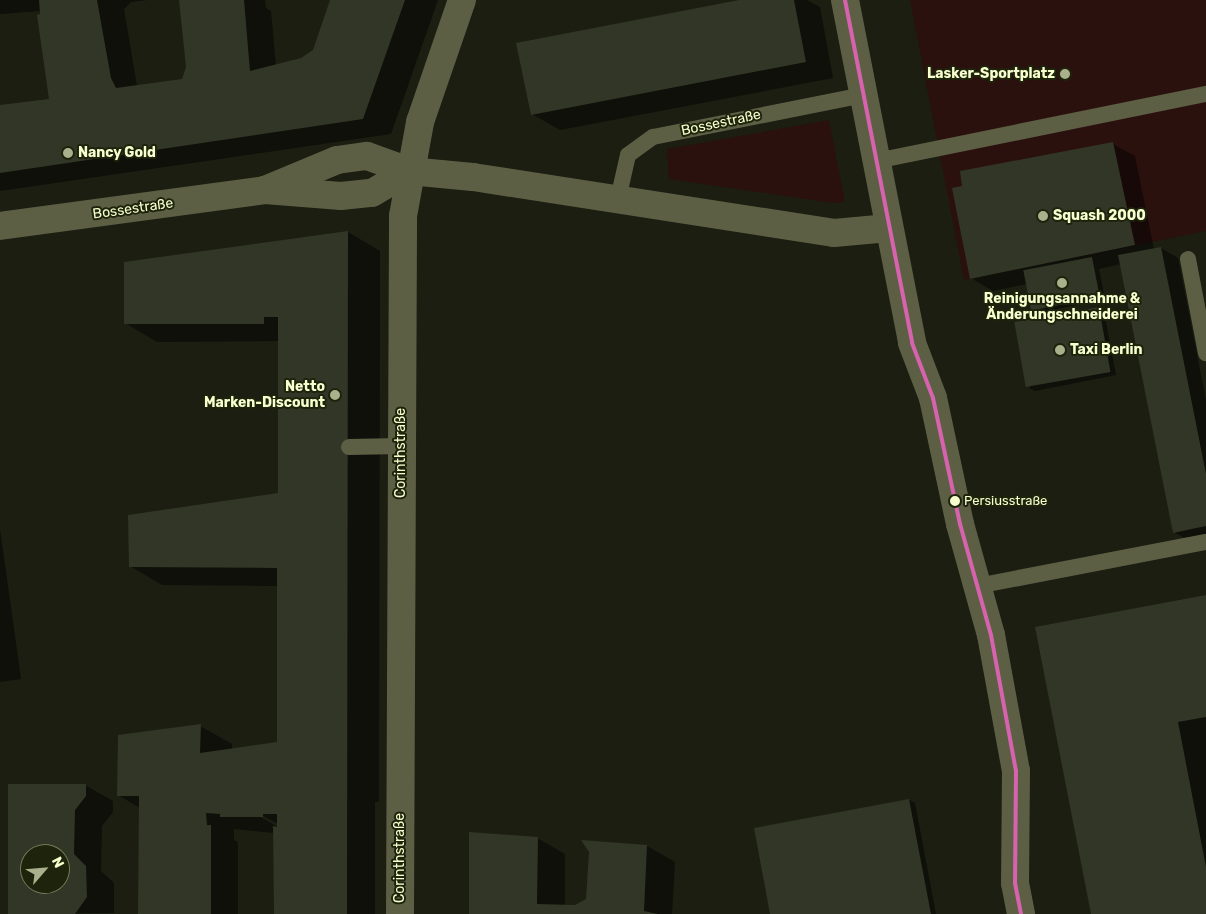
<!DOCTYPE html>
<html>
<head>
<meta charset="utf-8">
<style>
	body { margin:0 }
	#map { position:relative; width:1206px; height:914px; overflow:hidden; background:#1b1e11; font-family:Rubik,sans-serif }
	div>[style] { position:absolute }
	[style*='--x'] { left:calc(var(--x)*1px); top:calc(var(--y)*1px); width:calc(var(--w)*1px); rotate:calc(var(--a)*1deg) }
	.green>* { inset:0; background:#2b110e }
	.shadow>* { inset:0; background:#0007 }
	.building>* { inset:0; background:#323626; transform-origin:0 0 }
	.service>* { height:16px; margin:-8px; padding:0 8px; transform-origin:8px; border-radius:8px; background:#5d5f45 }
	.minor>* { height:28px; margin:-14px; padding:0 14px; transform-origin:14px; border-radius:14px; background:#5d5f45 }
	.bus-1>* { height:4px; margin:-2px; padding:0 2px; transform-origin:2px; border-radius:2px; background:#d763ae }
	.dots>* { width:14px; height:14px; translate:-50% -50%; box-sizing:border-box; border:2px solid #1e230c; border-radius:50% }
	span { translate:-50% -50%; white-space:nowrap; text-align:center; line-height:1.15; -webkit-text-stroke:4px #1e230c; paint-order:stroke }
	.bus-label { font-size:13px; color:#f7ffce }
	.left { translate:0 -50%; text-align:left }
	.poi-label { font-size:14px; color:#f7ffce; font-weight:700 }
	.right { translate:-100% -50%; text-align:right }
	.street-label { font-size:14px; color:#f7ffce }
	.north { position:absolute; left:20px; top:844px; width:50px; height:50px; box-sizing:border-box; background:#1e230c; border:1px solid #757b5a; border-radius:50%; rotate:63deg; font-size:14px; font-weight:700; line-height:20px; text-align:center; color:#f7ffce }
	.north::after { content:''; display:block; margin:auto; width:18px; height:22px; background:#aab08c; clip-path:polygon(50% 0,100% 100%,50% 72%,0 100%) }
</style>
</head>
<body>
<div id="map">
	<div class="green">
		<div style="clip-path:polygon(910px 0,1206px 0,1206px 231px,964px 280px)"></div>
		<div style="clip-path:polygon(829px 120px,845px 202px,833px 203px,669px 179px,667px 149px)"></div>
	</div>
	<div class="shadow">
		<div style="clip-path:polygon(0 0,147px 0,131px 2px,124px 9px,137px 86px,183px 80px,187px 67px,180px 0,265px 0,266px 8px,271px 11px,276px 66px,302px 60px,314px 51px,332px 0,438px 0,391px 134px,0 191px,0 106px,50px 100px,41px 11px,0 14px)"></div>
		<div style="clip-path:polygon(746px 0,807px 0,820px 7px,833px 78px,560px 130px,532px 114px)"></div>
		<div style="clip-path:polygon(1113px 144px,1135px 156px,1154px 249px,1161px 248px,1178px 258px,1206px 400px,1206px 539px,1191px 542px,1174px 532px,1121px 264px,1099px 269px,1105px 299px,1038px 313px,1032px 309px,1027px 284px,993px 291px,971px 278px)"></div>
		<div style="clip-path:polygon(evenodd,348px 232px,380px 251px,379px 802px,375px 802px,375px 914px,275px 914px,274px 833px,234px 829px,234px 840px,238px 842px,238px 914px,140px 914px,140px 808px,118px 795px,200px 726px,232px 744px,232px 749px,278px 743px,279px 586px,162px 585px,130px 566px,279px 494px,279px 341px,157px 342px,125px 323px,348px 232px,258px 813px,278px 824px,278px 827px,257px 815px,258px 813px)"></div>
		<div style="clip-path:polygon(1098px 308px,1104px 312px,1116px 375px,1035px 391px,1029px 388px)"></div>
		<div style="clip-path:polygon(0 529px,21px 679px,0 682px)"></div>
		<div style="clip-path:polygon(1206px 596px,1206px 914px,1093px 914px)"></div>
		<div style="clip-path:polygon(evenodd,85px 785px,113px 801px,113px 812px,102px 826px,101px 871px,114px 883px,114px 913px,9px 914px,10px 786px,85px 785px,30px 854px,60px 854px,60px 884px,30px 884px,30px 854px)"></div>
		<div style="clip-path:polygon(909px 800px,915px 803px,936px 914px,772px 914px)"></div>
		<div style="clip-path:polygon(537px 838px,565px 854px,565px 906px,576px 907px,587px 900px,590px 852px,582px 841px,647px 846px,675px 862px,672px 914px,470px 914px)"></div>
	</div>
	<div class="building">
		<div style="clip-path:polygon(39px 0,97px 0,111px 78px,116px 88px,182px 79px,186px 67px,179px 0,244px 0,250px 71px,301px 58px,313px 50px,330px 0,405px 0,363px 119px,0 173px,0 105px,49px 99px,37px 15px,40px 14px)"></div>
		<div style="clip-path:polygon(739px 0,794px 0,806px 62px,531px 115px,516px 43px)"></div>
		<div style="clip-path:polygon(1113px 142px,1135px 245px,970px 279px,952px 188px,962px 186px,960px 171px)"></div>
		<div style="clip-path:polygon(348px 231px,347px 914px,274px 914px,273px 826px,277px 827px,277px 814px,263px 814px,263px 817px,220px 817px,220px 814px,206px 813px,207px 825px,211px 825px,211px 914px,138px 914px,139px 796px,117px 796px,118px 735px,201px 724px,200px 753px,277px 742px,277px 568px,129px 567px,128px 515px,278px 493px,278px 317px,264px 317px,264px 324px,124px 324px,124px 262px)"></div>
		<div style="clip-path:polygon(1161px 247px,1206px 474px,1206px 526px,1173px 533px,1118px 255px)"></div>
		<div style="left:1092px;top:257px;width:41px;height:70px;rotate:79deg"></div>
		<div style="left:1099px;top:307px;width:66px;height:86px;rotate:80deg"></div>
		<div style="clip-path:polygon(1206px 595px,1206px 717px,1178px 722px,1206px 867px,1206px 914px,1091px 914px,1035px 627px)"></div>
		<div style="clip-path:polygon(evenodd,8px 784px,86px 784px,86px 796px,75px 810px,74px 854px,86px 866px,87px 897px,75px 914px,8px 914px,8px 784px,30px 854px,60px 854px,60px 884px,30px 884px,30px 854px)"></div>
		<div style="clip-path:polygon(909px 799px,931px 914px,770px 914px,754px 828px)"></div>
		<div style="clip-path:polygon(469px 832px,538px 837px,537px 904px,575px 905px,586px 899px,589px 852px,581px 840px,647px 845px,644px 911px,658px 914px,469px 914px)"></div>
	</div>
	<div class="service">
		<div style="--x:876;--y:161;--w:337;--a:-11.5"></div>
		<div style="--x:618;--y:199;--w:45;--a:-77.2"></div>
		<div style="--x:628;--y:155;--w:31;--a:-36"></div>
		<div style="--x:653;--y:137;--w:214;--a:-11.3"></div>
		<div style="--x:1188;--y:259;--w:96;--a:79.2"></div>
		<div style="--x:349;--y:447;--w:52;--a:-1.1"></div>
		<div style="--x:977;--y:586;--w:233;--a:-10.9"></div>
	</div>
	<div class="minor">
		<div style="--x:845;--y:0;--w:349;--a:78.9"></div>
		<div style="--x:912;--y:343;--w:59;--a:69.1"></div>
		<div style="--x:933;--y:398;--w:129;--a:77.9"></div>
		<div style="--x:960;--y:524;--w:115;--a:74.4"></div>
		<div style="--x:991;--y:635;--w:138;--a:79.6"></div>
		<div style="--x:1016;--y:771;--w:112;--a:90.5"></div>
		<div style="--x:1015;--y:883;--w:32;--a:79"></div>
		<div style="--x:265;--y:190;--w:78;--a:-22.6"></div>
		<div style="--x:337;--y:160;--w:30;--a:-8"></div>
		<div style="--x:367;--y:156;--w:45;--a:19.7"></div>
		<div style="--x:409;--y:171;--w:64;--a:5.4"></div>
		<div style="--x:473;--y:177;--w:365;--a:8.8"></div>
		<div style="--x:834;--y:233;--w:55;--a:-5.2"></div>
		<div style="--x:0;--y:226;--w:267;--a:-7.7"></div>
		<div style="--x:265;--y:190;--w:76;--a:4.5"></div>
		<div style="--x:341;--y:196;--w:31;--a:-6"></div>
		<div style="--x:372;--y:193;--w:43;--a:-30.7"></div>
		<div style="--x:400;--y:914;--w:698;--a:-89.75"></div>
		<div style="--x:403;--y:216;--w:96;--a:-79.7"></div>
		<div style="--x:420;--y:122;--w:129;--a:-71"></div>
	</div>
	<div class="bus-1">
		<div style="--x:845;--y:0;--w:349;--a:78.9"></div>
		<div style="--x:912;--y:343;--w:59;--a:69.1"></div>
		<div style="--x:933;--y:398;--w:129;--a:77.9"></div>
		<div style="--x:960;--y:524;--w:115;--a:74.4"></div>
		<div style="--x:991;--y:635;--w:138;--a:79.6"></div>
		<div style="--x:1016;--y:771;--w:112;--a:90.5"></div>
		<div style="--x:1015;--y:883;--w:32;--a:79"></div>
	</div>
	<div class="dots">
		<div style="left:1065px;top:74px;background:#aab08c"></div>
		<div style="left:68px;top:153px;background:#aab08c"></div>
		<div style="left:1043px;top:216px;background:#aab08c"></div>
		<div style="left:1062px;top:283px;background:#aab08c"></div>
		<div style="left:1060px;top:350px;background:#aab08c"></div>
		<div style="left:335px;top:395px;background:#aab08c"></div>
		<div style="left:955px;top:501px;background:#f7ffce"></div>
	</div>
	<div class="bus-label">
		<span class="left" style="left:964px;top:501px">Persiusstraße</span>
	</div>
	<div class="poi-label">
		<span class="right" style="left:1055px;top:74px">Lasker-Sportplatz</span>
		<span class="left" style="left:78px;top:153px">Nancy Gold</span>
		<span class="left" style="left:1053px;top:216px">Squash 2000</span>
		<span style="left:1062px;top:307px">Reinigungsannahme &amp;<br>Änderungschneiderei</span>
		<span class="left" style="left:1070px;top:350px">Taxi Berlin</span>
		<span class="right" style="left:325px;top:395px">Netto<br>Marken-Discount</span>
	</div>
	<div class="street-label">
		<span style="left:721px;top:123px;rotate:-12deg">Bossestraße</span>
		<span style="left:133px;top:209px;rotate:-8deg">Bossestraße</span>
		<span style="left:401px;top:453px;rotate:-90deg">Corinthstraße</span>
		<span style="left:400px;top:858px;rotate:-90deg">Corinthstraße</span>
	</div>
	<div class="north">N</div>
</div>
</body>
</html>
